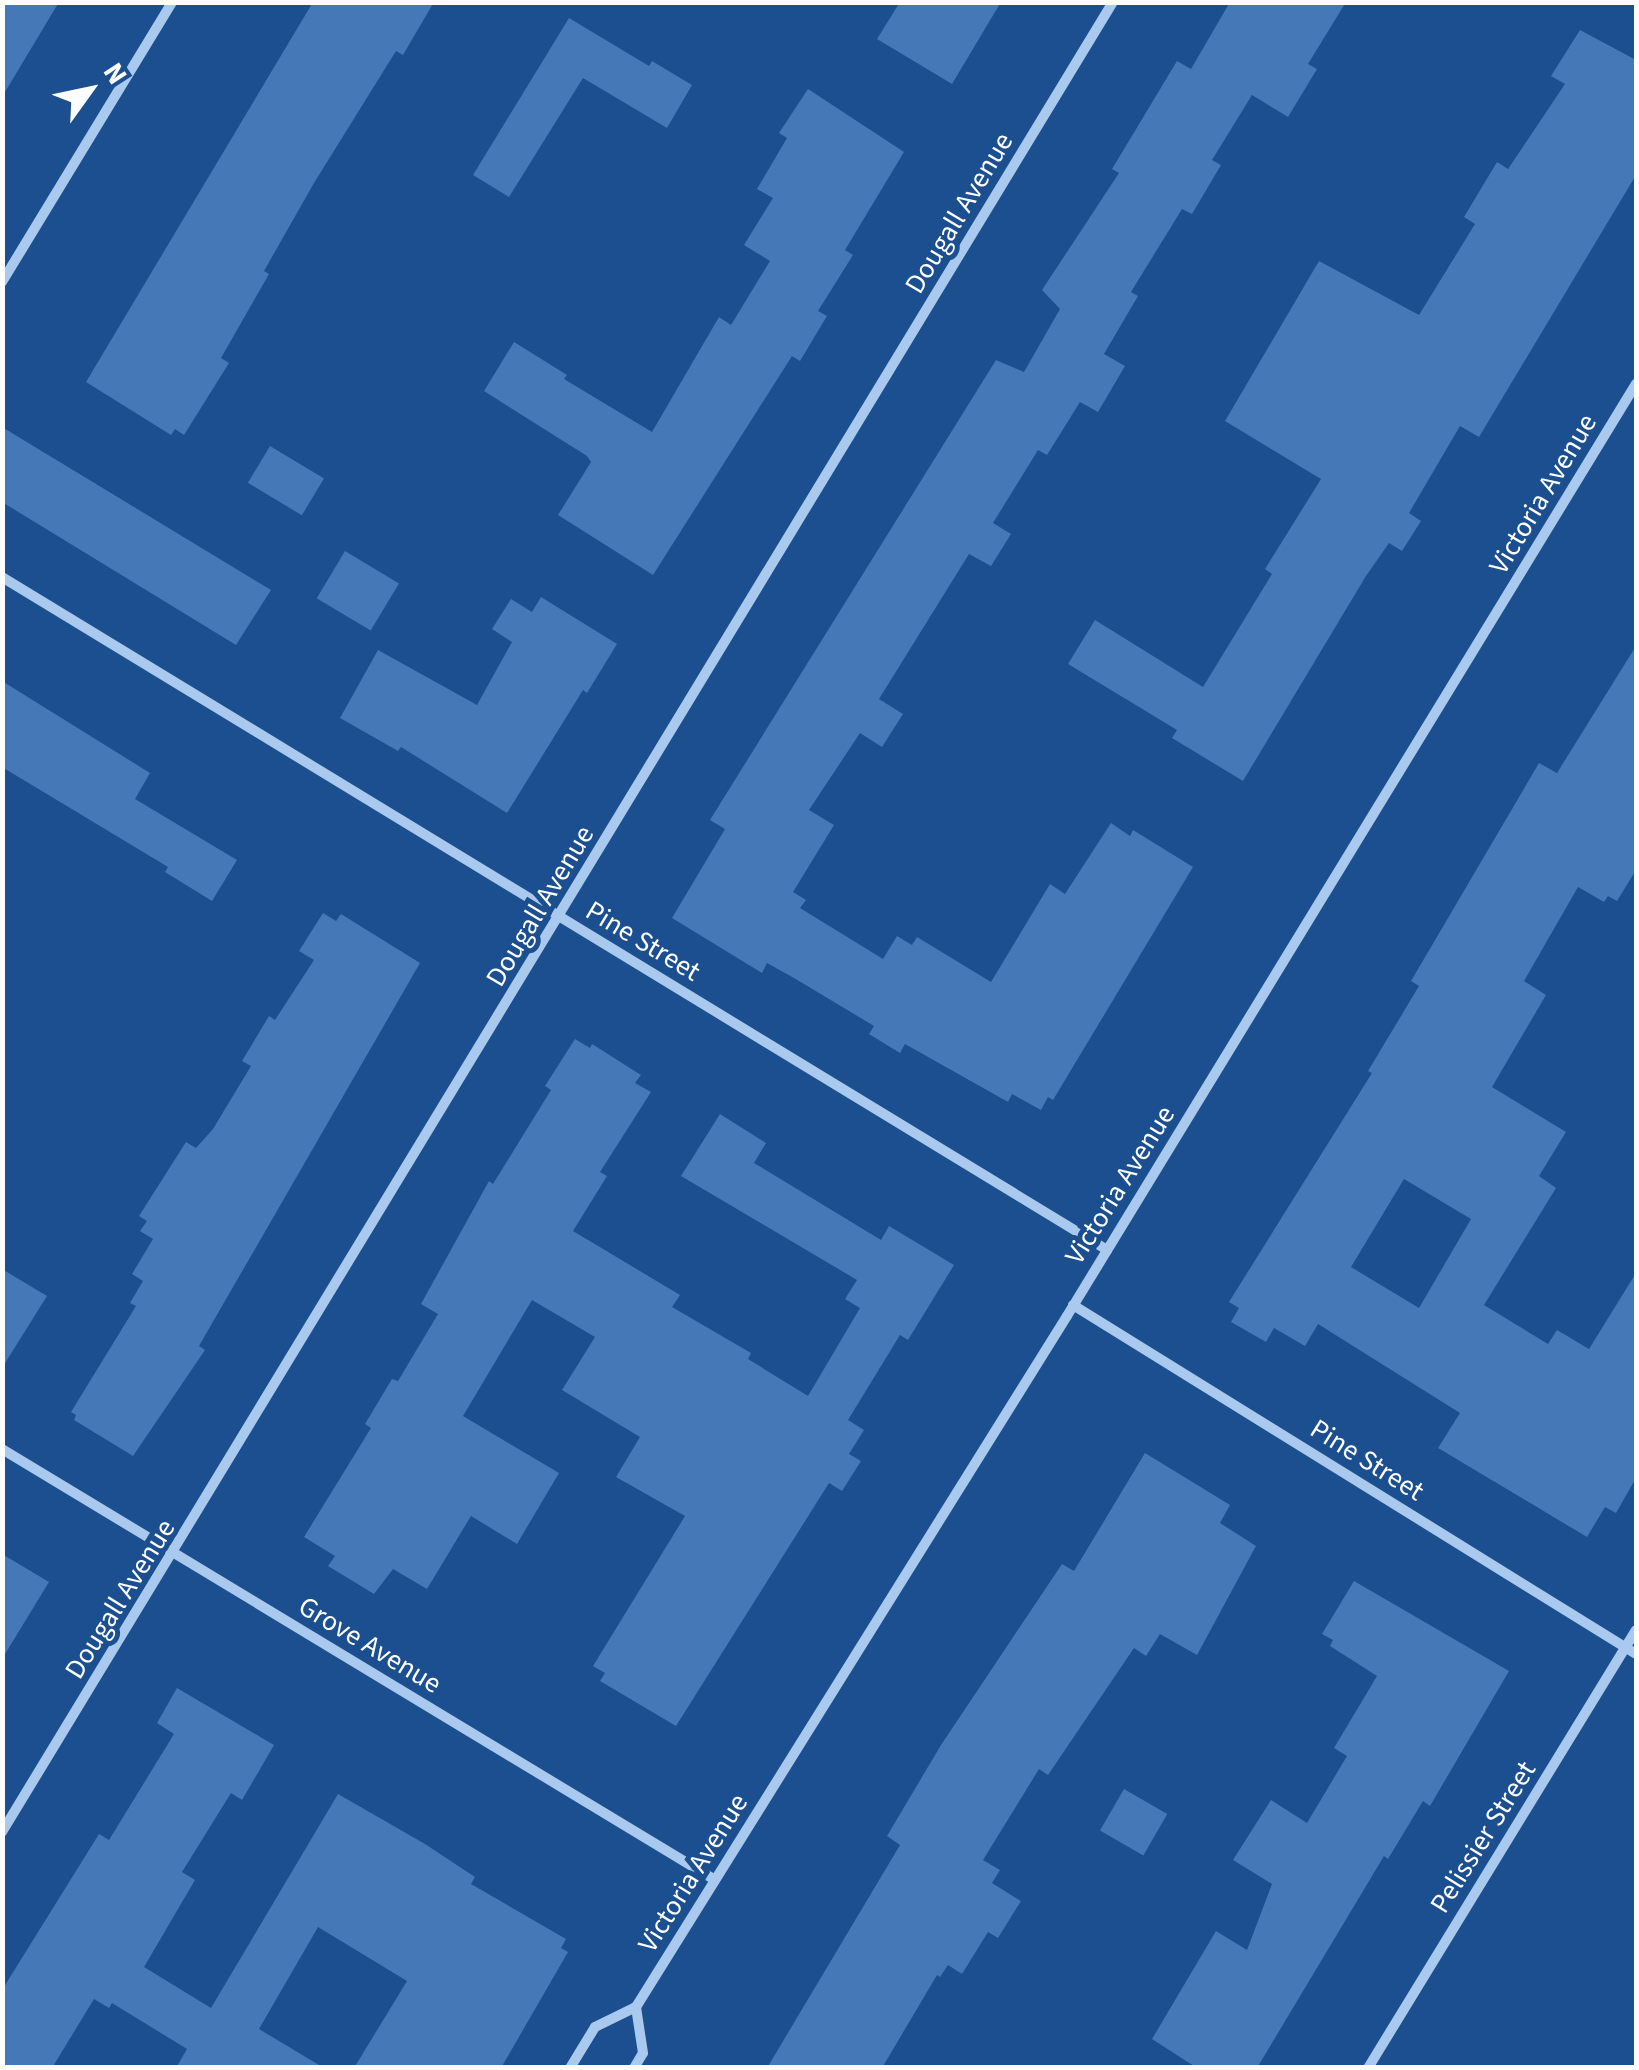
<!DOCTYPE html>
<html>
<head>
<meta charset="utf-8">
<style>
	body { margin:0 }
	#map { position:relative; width:1639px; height:2070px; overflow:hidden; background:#1b4f8f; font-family:"Source Sans 3",sans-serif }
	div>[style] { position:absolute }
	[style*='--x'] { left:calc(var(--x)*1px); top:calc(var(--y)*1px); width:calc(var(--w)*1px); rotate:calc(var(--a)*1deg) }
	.building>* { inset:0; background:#4478b7; transform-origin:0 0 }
	.street>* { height:10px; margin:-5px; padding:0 5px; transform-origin:5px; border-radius:5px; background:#a9c9ee }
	span { translate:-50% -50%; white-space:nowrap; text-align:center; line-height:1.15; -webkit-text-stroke:10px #1b4f8f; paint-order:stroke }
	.street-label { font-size:28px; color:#fff }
	.frame { position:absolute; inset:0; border:5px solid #fff; pointer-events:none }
	.north { position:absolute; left:40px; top:40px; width:100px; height:100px; -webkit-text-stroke:8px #1b4f8f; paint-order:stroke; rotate:57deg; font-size:28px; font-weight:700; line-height:40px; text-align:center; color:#fff }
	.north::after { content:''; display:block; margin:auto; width:35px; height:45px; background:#fff; clip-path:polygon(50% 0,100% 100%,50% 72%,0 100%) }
</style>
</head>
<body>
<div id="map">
	<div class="building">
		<div style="clip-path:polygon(2px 2px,59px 2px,2px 97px)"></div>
		<div style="clip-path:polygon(313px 2px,434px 2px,403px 55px,396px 51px,314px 183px,264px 271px,269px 274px,221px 358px,229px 363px,184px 435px,175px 429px,171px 435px,86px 382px)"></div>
		<div style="clip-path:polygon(900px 2px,1001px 2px,952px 84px,877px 39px)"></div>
		<div style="clip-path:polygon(1230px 2px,1346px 2px,1308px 64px,1317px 69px,1288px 117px,1252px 95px,1212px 160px,1221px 165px,1192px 214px,1182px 209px,1131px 292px,1138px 296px,1104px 354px,1125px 366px,1098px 412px,1080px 402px,1047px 455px,1038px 450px,993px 523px,1011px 534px,991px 566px,969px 554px,879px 699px,903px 714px,882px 747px,860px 733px,809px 810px,834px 825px,793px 892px,806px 900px,800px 908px,883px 959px,897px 936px,912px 945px,917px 937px,991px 982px,1050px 884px,1065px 894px,1111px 823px,1130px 836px,1133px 830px,1193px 867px,1053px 1100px,1048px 1097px,1041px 1110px,1012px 1094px,1008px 1102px,905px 1044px,900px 1053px,869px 1034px,874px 1026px,794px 978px,767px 963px,762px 973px,672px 918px,725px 829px,710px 820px,996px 360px,1024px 372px,1060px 309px,1042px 290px,1119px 173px,1112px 169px,1177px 61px,1191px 69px)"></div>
		<div style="clip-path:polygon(569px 18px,649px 66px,652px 61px,692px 85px,667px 128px,583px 78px,509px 197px,473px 175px)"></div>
		<div style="clip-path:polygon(1580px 30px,1636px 60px,1636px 175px,1479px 437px,1460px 426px,1409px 513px,1421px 521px,1402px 551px,1389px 543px,1366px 576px,1243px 781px,1172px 738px,1177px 730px,1068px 664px,1095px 620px,1203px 687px,1272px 574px,1265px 569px,1321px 479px,1225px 421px,1319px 261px,1419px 315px,1475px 224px,1464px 217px,1497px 162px,1508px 169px,1565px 84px,1551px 76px)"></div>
		<div style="clip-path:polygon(808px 89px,904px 152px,845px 250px,853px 255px,818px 311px,827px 316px,800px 361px,792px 356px,653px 575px,558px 515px,591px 462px,587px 456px,484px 391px,514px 342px,567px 375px,564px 379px,652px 432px,719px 317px,731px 325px,770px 261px,744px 245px,773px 198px,757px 189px,787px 138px,779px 133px)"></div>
		<div style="clip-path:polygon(2px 427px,271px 590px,236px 645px,2px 502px)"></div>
		<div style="left:270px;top:446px;width:63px;height:43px;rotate:31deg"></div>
		<div style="left:345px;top:551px;width:63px;height:55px;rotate:31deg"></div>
		<div style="clip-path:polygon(541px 597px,617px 644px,587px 693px,583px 690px,507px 813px,401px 747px,398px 751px,340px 718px,378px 650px,477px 705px,512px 642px,492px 629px,511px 599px,532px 612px)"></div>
		<div style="clip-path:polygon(evenodd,1636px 646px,1636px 870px,1617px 901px,1608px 896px,1604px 902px,1578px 887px,1524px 981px,1546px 995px,1492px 1087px,1566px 1132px,1539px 1176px,1556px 1188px,1484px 1305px,1548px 1344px,1557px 1330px,1589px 1349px,1636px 1273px,1636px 1478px,1616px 1513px,1605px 1507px,1587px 1537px,1438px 1448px,1460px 1413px,1318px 1324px,1305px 1346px,1274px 1328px,1266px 1342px,1231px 1322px,1239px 1308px,1229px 1302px,1372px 1073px,1368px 1071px,1419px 986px,1411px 981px,1539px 763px,1557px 773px,1636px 646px,1404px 1179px,1471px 1219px,1419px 1308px,1351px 1267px,1404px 1179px)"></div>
		<div style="clip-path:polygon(2px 681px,150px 773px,135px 799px,237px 860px,212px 901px,165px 872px,168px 867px,2px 767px)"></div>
		<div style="clip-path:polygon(323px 913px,336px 921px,341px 914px,420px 963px,199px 1346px,205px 1350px,133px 1456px,74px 1420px,76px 1415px,71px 1412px,136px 1306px,130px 1303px,143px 1281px,132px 1274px,153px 1239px,140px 1231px,147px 1221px,139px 1216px,186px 1142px,196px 1148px,213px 1129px,251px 1066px,242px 1061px,269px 1016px,275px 1020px,314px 960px,299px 951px)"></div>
		<div style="clip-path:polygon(575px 1039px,590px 1048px,592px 1044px,641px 1075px,635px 1083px,651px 1092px,600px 1172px,607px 1176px,573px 1231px,680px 1295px,672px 1307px,751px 1353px,748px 1359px,808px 1396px,860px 1308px,845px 1299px,857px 1280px,681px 1176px,720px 1114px,766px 1143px,754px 1163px,881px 1240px,889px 1226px,954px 1265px,908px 1340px,900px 1335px,848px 1420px,864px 1430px,849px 1454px,861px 1461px,842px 1491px,829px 1483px,676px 1726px,600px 1681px,605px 1673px,593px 1666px,685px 1516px,616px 1477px,640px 1437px,562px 1390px,595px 1337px,532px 1300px,463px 1416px,559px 1473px,517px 1544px,471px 1516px,427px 1589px,393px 1569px,374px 1594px,328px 1566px,335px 1556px,304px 1537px,371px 1428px,365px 1424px,392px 1379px,398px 1381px,438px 1314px,421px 1304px,489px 1181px,493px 1184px,551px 1090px,545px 1086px)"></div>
		<div style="clip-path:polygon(2px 1269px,47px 1296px,2px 1368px)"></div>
		<div style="clip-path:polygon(1145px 1453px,1230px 1505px,1220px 1523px,1256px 1546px,1197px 1655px,1160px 1634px,1146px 1656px,1134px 1648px,1048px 1775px,1039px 1769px,983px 1860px,1000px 1870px,992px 1883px,1021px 1901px,998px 1938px,988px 1932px,962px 1974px,948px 1965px,940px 1977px,937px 1975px,882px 2068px,767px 2068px,900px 1845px,887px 1836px,941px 1745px,1062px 1564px,1074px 1571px)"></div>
		<div style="clip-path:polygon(2px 1554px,49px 1582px,2px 1659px)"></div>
		<div style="clip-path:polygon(1354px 1581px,1509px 1671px,1430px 1806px,1423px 1801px,1388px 1859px,1384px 1856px,1257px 2068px,1197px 2068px,1152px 2039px,1216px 1931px,1247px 1950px,1272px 1884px,1233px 1860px,1271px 1800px,1307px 1823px,1347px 1756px,1334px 1748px,1377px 1676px,1330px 1646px,1333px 1640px,1322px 1634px)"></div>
		<div style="clip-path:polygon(177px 1688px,274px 1745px,242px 1800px,231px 1793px,182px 1872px,195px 1880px,144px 1967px,211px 2008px,338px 1794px,425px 1844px,475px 1877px,471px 1884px,566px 1939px,561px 1948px,568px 1952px,501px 2068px,354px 2068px,407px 1981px,318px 1927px,259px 2029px,324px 2068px,176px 2068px,187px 2049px,112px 2003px,109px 2008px,94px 1999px,52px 2068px,2px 2068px,2px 1990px,99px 1834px,109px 1840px,174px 1734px,157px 1723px)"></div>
		<div style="left:1124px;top:1789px;width:50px;height:48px;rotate:30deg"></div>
	</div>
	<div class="street">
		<div style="--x:2;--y:282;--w:328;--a:-58.7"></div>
		<div style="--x:2;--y:577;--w:1294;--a:31.34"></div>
		<div style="--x:1073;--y:1305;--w:662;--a:31.79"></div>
		<div style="--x:2;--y:1449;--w:833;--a:31.15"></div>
		<div style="--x:2;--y:1832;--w:2141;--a:-58.74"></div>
		<div style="--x:570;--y:2068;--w:48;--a:-58.6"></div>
		<div style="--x:595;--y:2027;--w:46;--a:-26"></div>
		<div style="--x:636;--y:2007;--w:814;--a:-58.05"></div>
		<div style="--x:1067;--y:1316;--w:1092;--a:-58.6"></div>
		<div style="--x:634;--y:2068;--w:17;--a:-59"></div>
		<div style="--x:643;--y:2053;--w:47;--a:-98.7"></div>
		<div style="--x:1368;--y:2068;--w:513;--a:-58.54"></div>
	</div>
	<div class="street-label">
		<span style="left:959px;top:213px;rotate:-59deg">Dougall Avenue</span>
		<span style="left:1543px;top:494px;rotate:-59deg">Victoria Avenue</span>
		<span style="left:540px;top:906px;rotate:-59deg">Dougall Avenue</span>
		<span style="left:643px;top:941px;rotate:31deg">Pine Street</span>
		<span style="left:1120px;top:1185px;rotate:-58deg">Victoria Avenue</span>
		<span style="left:1367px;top:1460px;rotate:32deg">Pine Street</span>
		<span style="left:120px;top:1599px;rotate:-58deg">Dougall Avenue</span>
		<span style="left:370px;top:1645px;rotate:31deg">Grove Avenue</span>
		<span style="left:1483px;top:1837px;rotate:-58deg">Pelissier Street</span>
		<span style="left:693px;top:1873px;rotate:-58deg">Victoria Avenue</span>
	</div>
	<div class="frame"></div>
	<div class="north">N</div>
</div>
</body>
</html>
